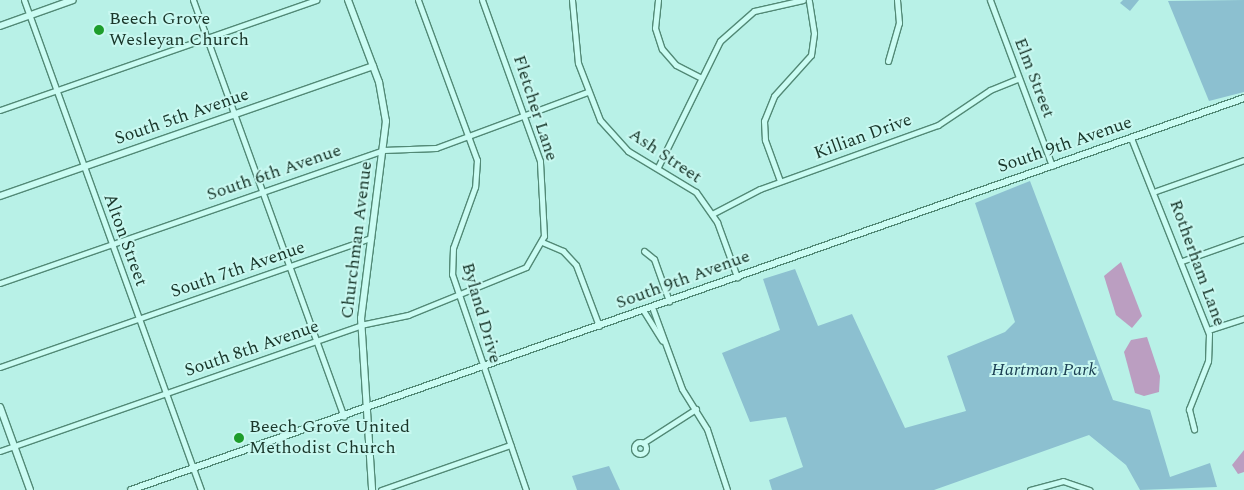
<!DOCTYPE html>
<html>
<head>
<meta charset="utf-8">
<style>
	body { margin:0 }
	#map { position:relative; width:1244px; height:490px; overflow:hidden; background:#b8f1e7; font-family:Spectral,serif }
	div>[style] { position:absolute }
	[style*='--x'] { left:calc(var(--x)*1px); top:calc(var(--y)*1px); width:calc(var(--w)*1px); rotate:calc(var(--a)*1deg) }
	.green>* { inset:0; background:#8cc0d0 }
	.water>* { inset:0; background:#bb9ec1 }
	.roads { filter:drop-shadow(1px 0 #528976) drop-shadow(-1px 0 #528976) drop-shadow(0 1px #528976) drop-shadow(0 -1px #528976) }
	.minor>* { height:5px; margin:-2.5px; padding:0 2.5px; transform-origin:2.5px; border-radius:2.5px; background:#cbfcf3 }
	.minor>.ring { margin:-2.5px; padding:0; box-sizing:content-box; background:none; border:5px solid #cbfcf3; border-radius:50% }
	.tertiary>* { height:6px; margin:-3px; padding:0 3px; transform-origin:3px; border-radius:3px; background:#cbfcf3 }
	.dots>* { width:14px; height:14px; translate:-50% -50%; box-sizing:border-box; border:2px solid #c8f8f0; border-radius:50% }
	span { translate:-50% -50%; white-space:nowrap; text-align:center; line-height:1.15; -webkit-text-stroke:4px #c8f8f0; paint-order:stroke }
	.poi-label { font-size:18px; color:#19362a }
	.left { translate:0 -50%; text-align:left }
	.street-label { font-size:18px; color:#19362a }
	.park-label { font-size:18px; color:#1d4054; font-style:italic }
</style>
</head>
<body>
<div id="map">
	<div class="green">
		<div style="clip-path:polygon(1123px 0,1139px 0,1130px 11px,1120px 3px)"></div>
		<div style="clip-path:polygon(1244px 0,1244px 92px,1209px 101px,1168px 1px)"></div>
		<div style="clip-path:polygon(1030px 181px,1113px 400px,1150px 410px,1170px 477px,1210px 463px,1217px 487px,1140px 490px,1126px 465px,1089px 435px,934px 490px,772px 490px,769px 480px,803px 467px,786px 417px,750px 422px,722px 353px,780px 330px,763px 279px,795px 269px,818px 326px,852px 314px,905px 428px,966px 411px,947px 356px,1005px 332px,1015px 322px,975px 203px)"></div>
		<div style="clip-path:polygon(609px 466px,620px 490px,577px 490px,572px 476px)"></div>
	</div>
	<div class="water">
		<div style="clip-path:polygon(1121px 262px,1142px 316px,1132px 328px,1116px 315px,1104px 276px)"></div>
		<div style="clip-path:polygon(1147px 337px,1160px 376px,1159px 392px,1144px 396px,1135px 393px,1124px 352px,1131px 340px)"></div>
		<div style="clip-path:polygon(1244px 450px,1244px 472px,1238px 474px,1232px 465px)"></div>
	</div>
	<div class="roads">
		<div class="minor">
			<div style="--x:24;--y:0;--w:521;--a:70.14"></div>
			<div style="--x:193;--y:0;--w:443;--a:70.1"></div>
			<div style="--x:418;--y:0;--w:171;--a:69.8"></div>
			<div style="--x:477;--y:160;--w:27;--a:94"></div>
			<div style="--x:475;--y:187;--w:65;--a:109.8"></div>
			<div style="--x:453;--y:248;--w:26;--a:92"></div>
			<div style="--x:452;--y:274;--w:228;--a:71.1"></div>
			<div style="--x:572;--y:0;--w:63;--a:84.6"></div>
			<div style="--x:578;--y:63;--w:61;--a:68.9"></div>
			<div style="--x:600;--y:120;--w:42;--a:47.9"></div>
			<div style="--x:628;--y:151;--w:79;--a:31.1"></div>
			<div style="--x:696;--y:192;--w:37;--a:55"></div>
			<div style="--x:717;--y:222;--w:59;--a:70"></div>
			<div style="--x:658;--y:0;--w:28;--a:96"></div>
			<div style="--x:655;--y:28;--w:22;--a:72"></div>
			<div style="--x:662;--y:49;--w:21;--a:49"></div>
			<div style="--x:676;--y:65;--w:28;--a:27"></div>
			<div style="--x:990;--y:0;--w:177;--a:69.5"></div>
			<div style="--x:888;--y:61;--w:40;--a:-74"></div>
			<div style="--x:899;--y:23;--w:23;--a:-95"></div>
			<div style="--x:0;--y:110;--w:335;--a:-19.2"></div>
			<div style="--x:1131;--y:138;--w:211;--a:68.3"></div>
			<div style="--x:1209;--y:334;--w:27;--a:92"></div>
			<div style="--x:1208;--y:361;--w:52;--a:111.6"></div>
			<div style="--x:1189;--y:409;--w:21;--a:76"></div>
			<div style="--x:658;--y:167;--w:140;--a:-63.8"></div>
			<div style="--x:720;--y:41;--w:45;--a:-41.4"></div>
			<div style="--x:754;--y:11;--w:50;--a:-12.7"></div>
			<div style="--x:780;--y:181;--w:44;--a:-110.1"></div>
			<div style="--x:765;--y:140;--w:19;--a:-93"></div>
			<div style="--x:764;--y:121;--w:27;--a:-68"></div>
			<div style="--x:774;--y:96;--w:55;--a:-47.9"></div>
			<div style="--x:811;--y:55;--w:22;--a:-82"></div>
			<div style="--x:814;--y:33;--w:33;--a:-99"></div>
			<div style="--x:1156;--y:191;--w:93;--a:-19.4"></div>
			<div style="--x:712;--y:214;--w:54;--a:-27.5"></div>
			<div style="--x:760;--y:189;--w:189;--a:-19.8"></div>
			<div style="--x:938;--y:125;--w:63;--a:-33.9"></div>
			<div style="--x:990;--y:90;--w:31;--a:-22"></div>
			<div style="--x:542;--y:242;--w:23;--a:23"></div>
			<div style="--x:563;--y:251;--w:19;--a:47"></div>
			<div style="--x:576;--y:265;--w:65;--a:69.3"></div>
			<div style="--x:644;--y:251;--w:13;--a:39"></div>
			<div style="--x:654;--y:259;--w:45;--a:70.3"></div>
			<div style="--x:1182;--y:261;--w:66;--a:-19.5"></div>
			<div style="--x:0;--y:283;--w:405;--a:-19.1"></div>
			<div style="--x:383;--y:150;--w:53;--a:-2.2"></div>
			<div style="--x:436;--y:148;--w:161;--a:-20.3"></div>
			<div style="--x:652;--y:307;--w:87;--a:69.9"></div>
			<div style="--x:682;--y:389;--w:47;--a:58"></div>
			<div style="--x:707;--y:429;--w:64;--a:71.8"></div>
			<div style="--x:643;--y:310;--w:36;--a:58"></div>
			<div style="--x:1208;--y:330;--w:38;--a:-18"></div>
			<div style="--x:0;--y:367;--w:393;--a:-19.2"></div>
			<div class="ring" style="left:634px;top:442px;width:7px;height:7px"></div>
			<div style="--x:643;--y:443;--w:63;--a:-32.7"></div>
			<div style="--x:0;--y:451;--w:386;--a:-19.2"></div>
			<div style="--x:365;--y:324;--w:44;--a:-11.8"></div>
			<div style="--x:408;--y:315;--w:127;--a:-22.1"></div>
			<div style="--x:526;--y:267;--w:36;--a:-60"></div>
			<div style="--x:544;--y:236;--w:75;--a:-93.1"></div>
			<div style="--x:540;--y:161;--w:171;--a:-109.8"></div>
			<div style="--x:381;--y:490;--w:137;--a:-19.2"></div>
			<div style="--x:1030;--y:490;--w:34;--a:-15"></div>
			<div style="--x:1063;--y:481;--w:28;--a:19"></div>
		</div>
		<div class="tertiary">
			<div style="--x:348;--y:0;--w:88;--a:69.3"></div>
			<div style="--x:379;--y:82;--w:40;--a:80"></div>
			<div style="--x:386;--y:121;--w:199;--a:97.2"></div>
			<div style="--x:361;--y:318;--w:172;--a:86.3"></div>
			<div style="--x:0;--y:26;--w:77;--a:-19.6"></div>
			<div style="--x:0;--y:196;--w:395;--a:-19.2"></div>
			<div style="--x:0;--y:407;--w:88;--a:70.1"></div>
			<div style="--x:131;--y:490;--w:1180;--a:-19.4"></div>
		</div>
	</div>
	<div class="dots">
		<div style="left:99px;top:30px;background:#1d9d2b"></div>
		<div style="left:239px;top:438px;background:#1d9d2b"></div>
	</div>
	<div class="poi-label">
		<span class="left" style="left:109px;top:30px">Beech Grove<br>Wesleyan Church</span>
		<span class="left" style="left:249px;top:438px">Beech Grove United<br>Methodist Church</span>
	</div>
	<div class="street-label">
		<span style="left:1034px;top:78px;rotate:69deg">Elm Street</span>
		<span style="left:535px;top:108px;rotate:72deg">Fletcher Lane</span>
		<span style="left:182px;top:117px;rotate:-19deg">South 5th Avenue</span>
		<span style="left:863px;top:137px;rotate:-20deg">Killian Drive</span>
		<span style="left:1065px;top:145px;rotate:-19deg">South 9th Avenue</span>
		<span style="left:665px;top:156px;rotate:34deg">Ash Street</span>
		<span style="left:274px;top:173px;rotate:-19deg">South 6th Avenue</span>
		<span style="left:125px;top:240px;rotate:70deg">Alton Street</span>
		<span style="left:357px;top:240px;rotate:-83deg">Churchman Avenue</span>
		<span style="left:1197px;top:263px;rotate:70deg">Rotherham Lane</span>
		<span style="left:238px;top:270px;rotate:-19deg">South 7th Avenue</span>
		<span style="left:683px;top:280px;rotate:-20deg">South 9th Avenue</span>
		<span style="left:481px;top:313px;rotate:74deg">Byland Drive</span>
		<span style="left:252px;top:349px;rotate:-19deg">South 8th Avenue</span>
	</div>
	<div class="park-label">
		<span style="left:1044px;top:370px">Hartman Park</span>
	</div>
</div>
</body>
</html>
